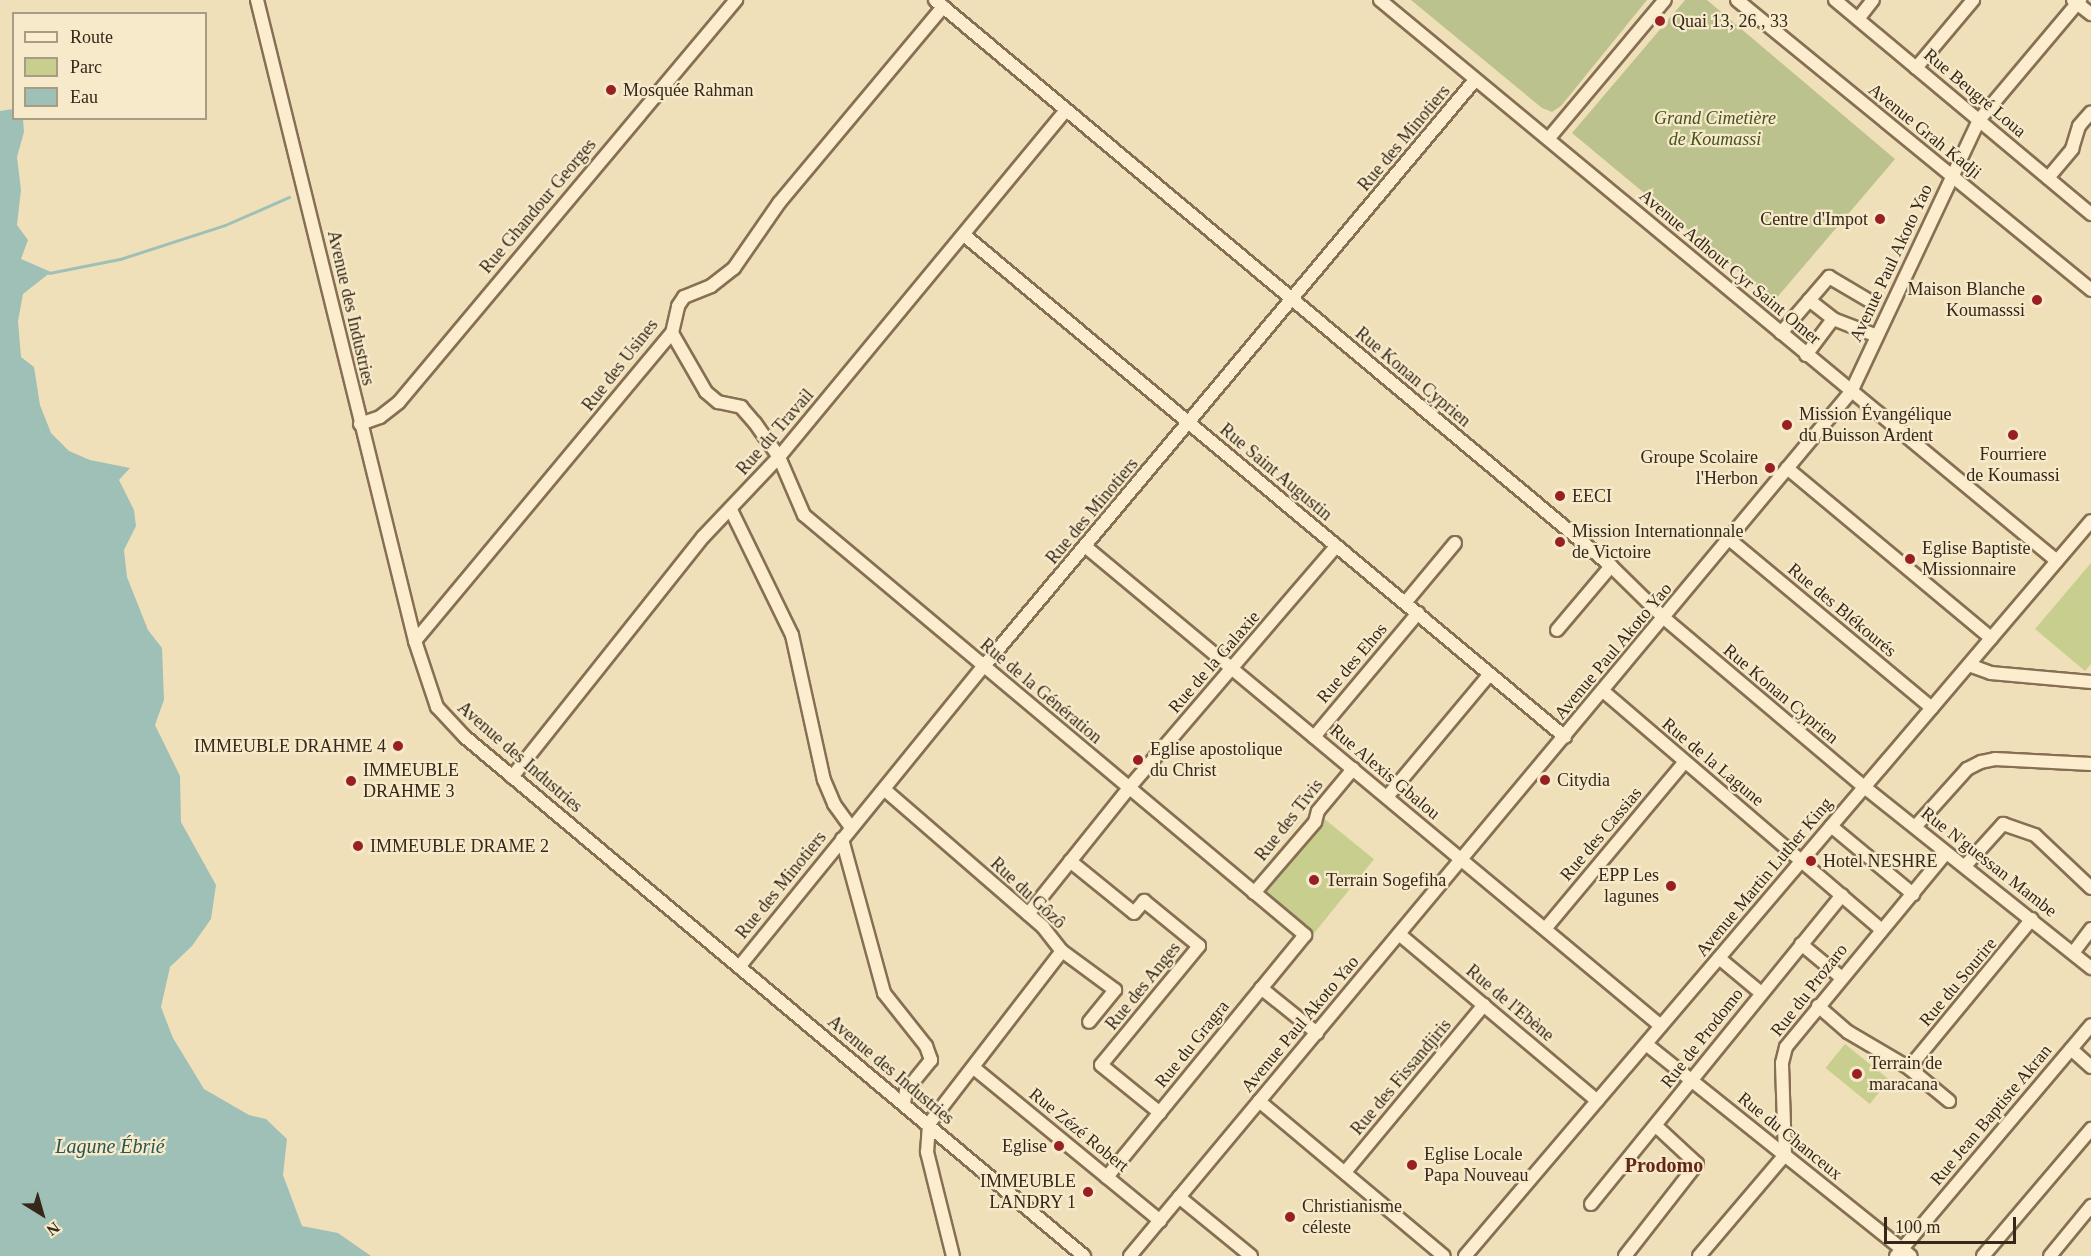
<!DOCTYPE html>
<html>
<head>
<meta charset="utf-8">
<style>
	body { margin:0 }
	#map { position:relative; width:2091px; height:1256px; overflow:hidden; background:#f0e0ba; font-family:"Times New Roman",serif }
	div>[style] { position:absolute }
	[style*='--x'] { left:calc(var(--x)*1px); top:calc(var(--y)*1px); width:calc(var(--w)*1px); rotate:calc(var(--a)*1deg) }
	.green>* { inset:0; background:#c7ce8e; transform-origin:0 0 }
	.cemetery>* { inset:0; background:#bcc28e }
	.water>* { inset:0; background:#9fc0b6 }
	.stream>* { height:3px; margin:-1.5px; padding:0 1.5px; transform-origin:1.5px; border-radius:1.5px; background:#9fc0b6 }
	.roads { filter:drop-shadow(2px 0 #876f54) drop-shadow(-2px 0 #876f54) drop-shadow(0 2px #876f54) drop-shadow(0 -2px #876f54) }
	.minor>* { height:12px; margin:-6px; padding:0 6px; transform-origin:6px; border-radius:6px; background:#fbedcd }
	.dots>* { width:16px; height:16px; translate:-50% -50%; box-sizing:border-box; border:3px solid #f7eaca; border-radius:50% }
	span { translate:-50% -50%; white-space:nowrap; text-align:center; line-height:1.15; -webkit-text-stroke:4.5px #f7eaca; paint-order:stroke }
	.poi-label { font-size:18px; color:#35271a }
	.left { translate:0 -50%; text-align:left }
	.right { translate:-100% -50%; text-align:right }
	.street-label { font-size:18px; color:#35271a }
	.park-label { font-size:18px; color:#46531f; font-style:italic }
	.water-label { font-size:20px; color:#285653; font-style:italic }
	.neighbourhood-label { font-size:20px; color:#642717; font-weight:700 }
	.legend { position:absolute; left:12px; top:12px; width:195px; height:108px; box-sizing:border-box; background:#f7eaca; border:2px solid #a99c84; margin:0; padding:8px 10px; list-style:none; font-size:18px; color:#35271a }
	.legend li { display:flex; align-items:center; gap:12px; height:30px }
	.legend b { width:30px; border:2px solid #a99c84 }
	.north { position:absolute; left:12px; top:1184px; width:60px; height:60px; -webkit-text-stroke:4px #f7eaca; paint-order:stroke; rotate:143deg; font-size:16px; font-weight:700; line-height:24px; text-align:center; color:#35271a }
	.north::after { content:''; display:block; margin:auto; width:21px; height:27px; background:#35271a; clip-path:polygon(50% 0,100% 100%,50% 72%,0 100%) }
	.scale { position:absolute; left:1884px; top:1217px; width:132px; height:27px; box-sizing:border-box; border:3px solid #35271a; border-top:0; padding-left:8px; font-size:18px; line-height:21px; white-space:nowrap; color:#35271a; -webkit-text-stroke:4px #f7eaca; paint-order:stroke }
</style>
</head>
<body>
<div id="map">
	<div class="green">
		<div style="clip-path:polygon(2091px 563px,2091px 664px,2085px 671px,2035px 629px)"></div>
		<div style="left:1322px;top:817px;width:67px;height:107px;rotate:39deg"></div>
		<div style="left:1845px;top:1044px;width:57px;height:31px;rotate:39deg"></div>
	</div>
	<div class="cemetery">
		<div style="clip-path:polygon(1411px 0,1647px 0,1561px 106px,1552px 112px,1542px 108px)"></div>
		<div style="clip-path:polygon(1685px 0,1707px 0,1895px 159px,1774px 301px,1572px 133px)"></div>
	</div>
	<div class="water">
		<div style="clip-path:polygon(13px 109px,14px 118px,23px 119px,24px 132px,17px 157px,21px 190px,17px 225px,28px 240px,21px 259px,51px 272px,23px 294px,18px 321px,21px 357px,34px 367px,40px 405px,51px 433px,69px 451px,90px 460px,130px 468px,119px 480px,134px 510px,136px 526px,124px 550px,127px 577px,148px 630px,162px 648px,164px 700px,155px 725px,180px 776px,181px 822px,216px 885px,211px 919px,192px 946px,170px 967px,161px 1007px,173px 1038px,204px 1089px,249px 1115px,266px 1119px,287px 1139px,283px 1175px,302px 1226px,338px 1233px,371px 1256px,0 1256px,0 111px)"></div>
	</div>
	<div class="stream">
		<div style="--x:49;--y:273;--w:72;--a:-11.2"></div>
		<div style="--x:120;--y:259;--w:110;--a:-17.9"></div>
		<div style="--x:225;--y:225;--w:70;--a:-23.6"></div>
	</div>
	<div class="roads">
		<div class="minor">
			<div style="--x:257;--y:0;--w:660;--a:76.15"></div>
			<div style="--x:415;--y:641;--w:70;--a:71.6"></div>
			<div style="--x:437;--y:707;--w:41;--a:47"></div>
			<div style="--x:465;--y:737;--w:808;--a:39.98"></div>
			<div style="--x:935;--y:0;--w:882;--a:39.94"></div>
			<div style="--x:1611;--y:566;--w:74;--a:44.5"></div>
			<div style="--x:1664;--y:618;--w:260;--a:40.2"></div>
			<div style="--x:1863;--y:786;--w:292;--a:38.6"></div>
			<div style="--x:1380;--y:0;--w:879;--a:39.65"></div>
			<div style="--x:1737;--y:0;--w:458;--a:39.3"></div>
			<div style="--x:1835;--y:0;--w:334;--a:39.9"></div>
			<div style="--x:2073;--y:0;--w:23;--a:38"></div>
			<div style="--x:1858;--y:19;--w:24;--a:-52"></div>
			<div style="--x:1916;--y:68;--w:89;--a:-50"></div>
			<div style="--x:1549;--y:138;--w:180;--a:-50"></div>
			<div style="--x:2048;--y:178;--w:38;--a:-50"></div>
			<div style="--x:2072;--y:149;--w:24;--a:-73"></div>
			<div style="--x:2079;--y:126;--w:18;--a:-49"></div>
			<div style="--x:964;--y:235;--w:783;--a:39.87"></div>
			<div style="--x:1809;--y:300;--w:31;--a:38"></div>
			<div style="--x:1833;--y:319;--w:47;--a:21.1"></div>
			<div style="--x:672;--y:333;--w:68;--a:60"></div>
			<div style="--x:706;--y:392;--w:16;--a:40"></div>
			<div style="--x:718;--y:402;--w:24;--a:12"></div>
			<div style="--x:741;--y:407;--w:21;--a:49"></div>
			<div style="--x:755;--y:423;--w:42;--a:54.8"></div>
			<div style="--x:779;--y:457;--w:63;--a:66.7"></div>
			<div style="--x:804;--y:515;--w:654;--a:39.97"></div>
			<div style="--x:1305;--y:935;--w:313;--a:129.3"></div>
			<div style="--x:1781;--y:333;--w:74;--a:-49.4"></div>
			<div style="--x:1829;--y:277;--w:45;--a:30.5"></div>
			<div style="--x:1806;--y:355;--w:45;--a:-53.1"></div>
			<div style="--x:360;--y:424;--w:21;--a:-19"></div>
			<div style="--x:380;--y:417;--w:24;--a:-38"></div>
			<div style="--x:399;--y:402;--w:525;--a:-50.03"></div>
			<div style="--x:1787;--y:468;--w:266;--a:39.8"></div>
			<div style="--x:731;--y:510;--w:139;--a:64"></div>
			<div style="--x:792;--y:635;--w:148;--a:77.6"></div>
			<div style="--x:824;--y:780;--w:26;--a:67"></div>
			<div style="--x:834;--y:804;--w:29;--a:54"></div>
			<div style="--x:1729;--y:539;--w:264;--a:39.8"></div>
			<div style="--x:1086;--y:547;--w:748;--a:39.8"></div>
			<div style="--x:1405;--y:603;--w:78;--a:-50.2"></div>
			<div style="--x:1557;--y:630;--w:84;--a:-49.8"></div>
			<div style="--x:415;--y:641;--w:401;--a:-50.2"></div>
			<div style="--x:672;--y:333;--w:28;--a:-77"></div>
			<div style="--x:678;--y:306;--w:11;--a:-56"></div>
			<div style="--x:684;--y:297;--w:29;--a:-22"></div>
			<div style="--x:711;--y:286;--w:29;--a:-38"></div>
			<div style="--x:734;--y:268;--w:79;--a:-55.3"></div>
			<div style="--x:779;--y:203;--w:256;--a:-50.1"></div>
			<div style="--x:1969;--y:665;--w:23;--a:20"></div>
			<div style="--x:1991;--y:673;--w:100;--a:5.1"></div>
			<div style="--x:1603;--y:691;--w:366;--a:40.6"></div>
			<div style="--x:1314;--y:737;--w:162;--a:-50"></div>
			<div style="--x:512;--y:777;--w:307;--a:-51.5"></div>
			<div style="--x:703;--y:537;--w:110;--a:-46.5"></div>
			<div style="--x:779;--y:457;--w:450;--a:-50.4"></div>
			<div style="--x:885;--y:790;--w:209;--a:40.9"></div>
			<div style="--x:1043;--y:927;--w:31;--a:52"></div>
			<div style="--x:1062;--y:951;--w:218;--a:127.6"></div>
			<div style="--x:929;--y:1124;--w:28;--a:94"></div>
			<div style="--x:927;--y:1152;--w:107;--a:76"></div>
			<div style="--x:1387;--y:797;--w:160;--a:-50.1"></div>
			<div style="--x:1831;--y:826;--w:107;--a:39.7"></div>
			<div style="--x:1915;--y:827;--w:78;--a:-48.1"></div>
			<div style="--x:1967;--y:769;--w:16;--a:-27"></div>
			<div style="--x:1981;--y:762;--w:14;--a:-12"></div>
			<div style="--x:1995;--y:759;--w:96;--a:3"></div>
			<div style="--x:842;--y:839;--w:160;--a:74.7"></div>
			<div style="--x:884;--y:993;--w:68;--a:51.6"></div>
			<div style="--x:926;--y:1046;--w:15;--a:70"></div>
			<div style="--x:931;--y:1060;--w:40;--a:129"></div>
			<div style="--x:906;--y:1091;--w:13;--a:99"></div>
			<div style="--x:1070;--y:861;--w:82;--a:39.1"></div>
			<div style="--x:1134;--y:913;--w:16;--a:-50"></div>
			<div style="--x:1144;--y:901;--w:71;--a:39.3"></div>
			<div style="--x:1199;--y:946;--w:154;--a:129.5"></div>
			<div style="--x:1101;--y:1065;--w:76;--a:39.1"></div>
			<div style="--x:1965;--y:866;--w:57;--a:-47.9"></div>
			<div style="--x:2003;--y:824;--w:34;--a:19"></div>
			<div style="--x:2035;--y:835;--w:77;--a:43.4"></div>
			<div style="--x:1254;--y:893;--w:94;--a:-49.3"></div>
			<div style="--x:1315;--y:822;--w:11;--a:-75"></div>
			<div style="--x:1318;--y:811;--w:55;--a:-50.2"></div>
			<div style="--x:1028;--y:914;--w:160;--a:-51.3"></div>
			<div style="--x:1128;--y:789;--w:320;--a:-49.4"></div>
			<div style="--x:1545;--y:929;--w:217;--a:-50.1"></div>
			<div style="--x:1399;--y:934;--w:259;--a:40.1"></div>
			<div style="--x:1801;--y:944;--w:53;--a:39.7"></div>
			<div style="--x:1062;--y:951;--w:66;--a:36.3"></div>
			<div style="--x:1115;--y:990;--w:41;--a:129.1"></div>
			<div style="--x:2073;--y:953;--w:30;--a:-53"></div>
			<div style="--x:1719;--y:958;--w:55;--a:39.8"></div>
			<div style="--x:739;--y:967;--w:388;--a:-50.9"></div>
			<div style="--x:984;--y:666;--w:765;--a:-50.04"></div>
			<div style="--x:1261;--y:988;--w:72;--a:38.8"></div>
			<div style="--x:1818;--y:1006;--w:40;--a:41"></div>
			<div style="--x:1848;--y:1032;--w:71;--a:30.5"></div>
			<div style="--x:1909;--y:1068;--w:52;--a:39.5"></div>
			<div style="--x:1646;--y:1044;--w:339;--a:38.7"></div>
			<div style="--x:2071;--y:1049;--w:27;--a:42"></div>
			<div style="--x:974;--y:1068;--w:241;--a:39.4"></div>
			<div style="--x:1909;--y:1068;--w:193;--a:-50.5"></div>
			<div style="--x:1259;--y:1101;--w:241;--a:40"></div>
			<div style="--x:1346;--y:1171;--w:216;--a:-50.3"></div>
			<div style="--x:1179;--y:1197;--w:93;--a:39.3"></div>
			<div style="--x:1591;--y:1204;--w:398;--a:-50.9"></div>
			<div style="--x:1130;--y:1256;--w:1125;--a:-50.16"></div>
			<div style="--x:1851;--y:392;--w:301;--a:-64.8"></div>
			<div style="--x:1979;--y:120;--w:157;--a:-49.9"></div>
			<div style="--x:1465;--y:1256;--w:965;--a:-49.58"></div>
			<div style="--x:1625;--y:1256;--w:117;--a:-52"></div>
			<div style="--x:1697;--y:1164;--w:56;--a:-137.2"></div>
			<div style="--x:1699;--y:1256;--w:133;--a:-49.6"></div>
			<div style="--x:1785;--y:1155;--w:92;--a:-91.9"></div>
			<div style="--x:1782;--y:1063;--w:16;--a:-76"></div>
			<div style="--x:1786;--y:1047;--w:251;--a:-50.5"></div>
			<div style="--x:1896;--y:1256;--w:302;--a:-49.8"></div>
			<div style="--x:1983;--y:1256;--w:167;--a:-49.6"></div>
			<div style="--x:2050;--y:1256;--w:65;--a:-50.6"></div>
		</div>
	</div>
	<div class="dots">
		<div style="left:1660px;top:21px;background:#992022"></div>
		<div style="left:611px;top:90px;background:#992022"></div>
		<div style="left:1880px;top:219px;background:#992022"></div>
		<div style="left:2037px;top:300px;background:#992022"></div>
		<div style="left:1787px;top:425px;background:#992022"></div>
		<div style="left:2013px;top:435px;background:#992022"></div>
		<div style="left:1770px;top:468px;background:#992022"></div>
		<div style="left:1560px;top:496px;background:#992022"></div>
		<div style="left:1560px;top:542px;background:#992022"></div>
		<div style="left:1910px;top:559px;background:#992022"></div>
		<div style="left:398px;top:746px;background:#992022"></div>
		<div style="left:1138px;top:760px;background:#992022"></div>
		<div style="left:1545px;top:780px;background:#992022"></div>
		<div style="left:351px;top:781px;background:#992022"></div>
		<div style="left:358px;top:846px;background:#992022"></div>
		<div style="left:1811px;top:861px;background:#992022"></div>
		<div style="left:1314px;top:880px;background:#992022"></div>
		<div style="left:1671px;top:886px;background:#992022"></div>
		<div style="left:1857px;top:1074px;background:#992022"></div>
		<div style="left:1059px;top:1146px;background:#992022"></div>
		<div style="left:1412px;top:1165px;background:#992022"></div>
		<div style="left:1088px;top:1192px;background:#992022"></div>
		<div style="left:1290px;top:1217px;background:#992022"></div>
	</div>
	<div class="poi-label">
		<span class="left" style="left:1672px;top:21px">Quai 13, 26 , 33</span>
		<span class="left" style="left:623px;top:90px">Mosquée Rahman</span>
		<span class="right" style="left:1868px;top:219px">Centre d'Impot</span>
		<span class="right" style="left:2025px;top:300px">Maison Blanche<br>Koumasssi</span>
		<span class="left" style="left:1799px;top:425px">Mission Évangélique<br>du Buisson Ardent</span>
		<span style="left:2013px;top:465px">Fourriere<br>de Koumassi</span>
		<span class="right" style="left:1758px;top:468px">Groupe Scolaire<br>l'Herbon</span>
		<span class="left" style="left:1572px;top:496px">EECI</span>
		<span class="left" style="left:1572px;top:542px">Mission Internationnale<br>de Victoire</span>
		<span class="left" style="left:1922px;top:559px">Eglise Baptiste<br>Missionnaire</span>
		<span class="right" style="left:386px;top:746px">IMMEUBLE DRAHME 4</span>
		<span class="left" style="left:1150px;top:760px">Eglise apostolique<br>du Christ</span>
		<span class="left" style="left:363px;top:781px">IMMEUBLE<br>DRAHME 3</span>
		<span class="left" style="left:1557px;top:780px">Citydia</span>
		<span class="left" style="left:370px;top:846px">IMMEUBLE DRAME 2</span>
		<span class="left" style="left:1823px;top:861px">Hotel NESHRE</span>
		<span class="right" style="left:1659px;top:886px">EPP Les<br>lagunes</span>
		<span class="left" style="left:1326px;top:880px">Terrain Sogefiha</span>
		<span class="left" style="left:1869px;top:1074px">Terrain de<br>maracana</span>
		<span class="right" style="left:1047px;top:1146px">Eglise</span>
		<span class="left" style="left:1424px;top:1165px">Eglise Locale<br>Papa Nouveau</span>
		<span class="right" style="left:1076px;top:1192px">IMMEUBLE<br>LANDRY 1</span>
		<span class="left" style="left:1302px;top:1217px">Christianisme<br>céleste</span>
	</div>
	<div class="street-label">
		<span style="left:1975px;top:93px;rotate:40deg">Rue Beugré Loua</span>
		<span style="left:1925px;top:131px;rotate:39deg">Avenue Grah Kadji</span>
		<span style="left:1404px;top:138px;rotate:-50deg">Rue des Minotiers</span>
		<span style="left:538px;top:206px;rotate:-50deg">Rue Ghandour Georges</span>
		<span style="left:1891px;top:263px;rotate:-65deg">Avenue Paul Akoto Yao</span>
		<span style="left:1730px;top:267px;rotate:40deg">Avenue Adhout Cyr Saint Omer</span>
		<span style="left:351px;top:308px;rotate:77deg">Avenue des Industries</span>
		<span style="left:620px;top:365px;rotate:-52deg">Rue des Usines</span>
		<span style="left:1413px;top:377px;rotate:40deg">Rue Konan Cyprien</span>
		<span style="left:775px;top:432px;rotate:-49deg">Rue du Travail</span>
		<span style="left:1276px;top:472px;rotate:40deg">Rue Saint Augustin</span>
		<span style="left:1092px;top:511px;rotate:-50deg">Rue des Minotiers</span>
		<span style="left:1842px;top:610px;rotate:40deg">Rue des Blékourés</span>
		<span style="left:1613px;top:651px;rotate:-50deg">Avenue Paul Akoto Yao</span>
		<span style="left:1214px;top:662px;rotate:-49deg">Rue de la Galaxie</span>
		<span style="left:1352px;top:663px;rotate:-50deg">Rue des Ehos</span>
		<span style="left:1041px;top:691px;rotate:40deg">Rue de la Génération</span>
		<span style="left:1781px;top:694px;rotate:40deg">Rue Konan Cyprien</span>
		<span style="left:520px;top:757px;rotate:41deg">Avenue des Industries</span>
		<span style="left:1713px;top:762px;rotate:40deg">Rue de la Lagune</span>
		<span style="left:1385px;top:772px;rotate:40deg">Rue Alexis Gbalou</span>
		<span style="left:1289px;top:820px;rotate:-52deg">Rue des Tivis</span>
		<span style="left:1601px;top:834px;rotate:-50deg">Rue des Cassias</span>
		<span style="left:1989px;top:862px;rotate:38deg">Rue N'guessan Mambe</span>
		<span style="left:1764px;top:877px;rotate:-50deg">Avenue Martin Luther King</span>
		<span style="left:781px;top:885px;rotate:-51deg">Rue des Minotiers</span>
		<span style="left:1028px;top:893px;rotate:43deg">Rue du Gôzô</span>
		<span style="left:1958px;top:982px;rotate:-50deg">Rue du Sourire</span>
		<span style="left:1143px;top:986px;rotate:-51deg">Rue des Anges</span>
		<span style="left:1809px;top:990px;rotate:-52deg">Rue du Prozaro</span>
		<span style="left:1510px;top:1003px;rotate:40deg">Rue de l'Ebène</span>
		<span style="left:1300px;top:1024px;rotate:-50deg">Avenue Paul Akoto Yao</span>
		<span style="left:1702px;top:1038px;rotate:-52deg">Rue de Prodomo</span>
		<span style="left:1192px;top:1044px;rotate:-51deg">Rue du Gragra</span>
		<span style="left:891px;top:1070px;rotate:40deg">Avenue des Industries</span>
		<span style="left:1401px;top:1077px;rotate:-50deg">Rue des Fissandjiris</span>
		<span style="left:1991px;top:1115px;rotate:-50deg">Rue Jean Baptiste Akran</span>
		<span style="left:1079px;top:1130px;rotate:39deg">Rue Zézé Robert</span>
		<span style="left:1790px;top:1136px;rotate:39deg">Rue du Chanceux</span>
	</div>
	<div class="park-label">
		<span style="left:1715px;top:129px">Grand Cimetière<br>de Koumassi</span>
	</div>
	<div class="water-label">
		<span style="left:110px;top:1146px">Lagune Ébrié</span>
	</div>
	<div class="neighbourhood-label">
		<span style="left:1664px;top:1165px">Prodomo</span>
	</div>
	<ul class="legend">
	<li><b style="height:8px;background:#fbedcd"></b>Route</li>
	<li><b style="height:16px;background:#c7ce8e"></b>Parc</li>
	<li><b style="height:16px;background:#9fc0b6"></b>Eau</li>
	</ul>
	<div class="north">N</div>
	<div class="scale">100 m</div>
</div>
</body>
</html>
